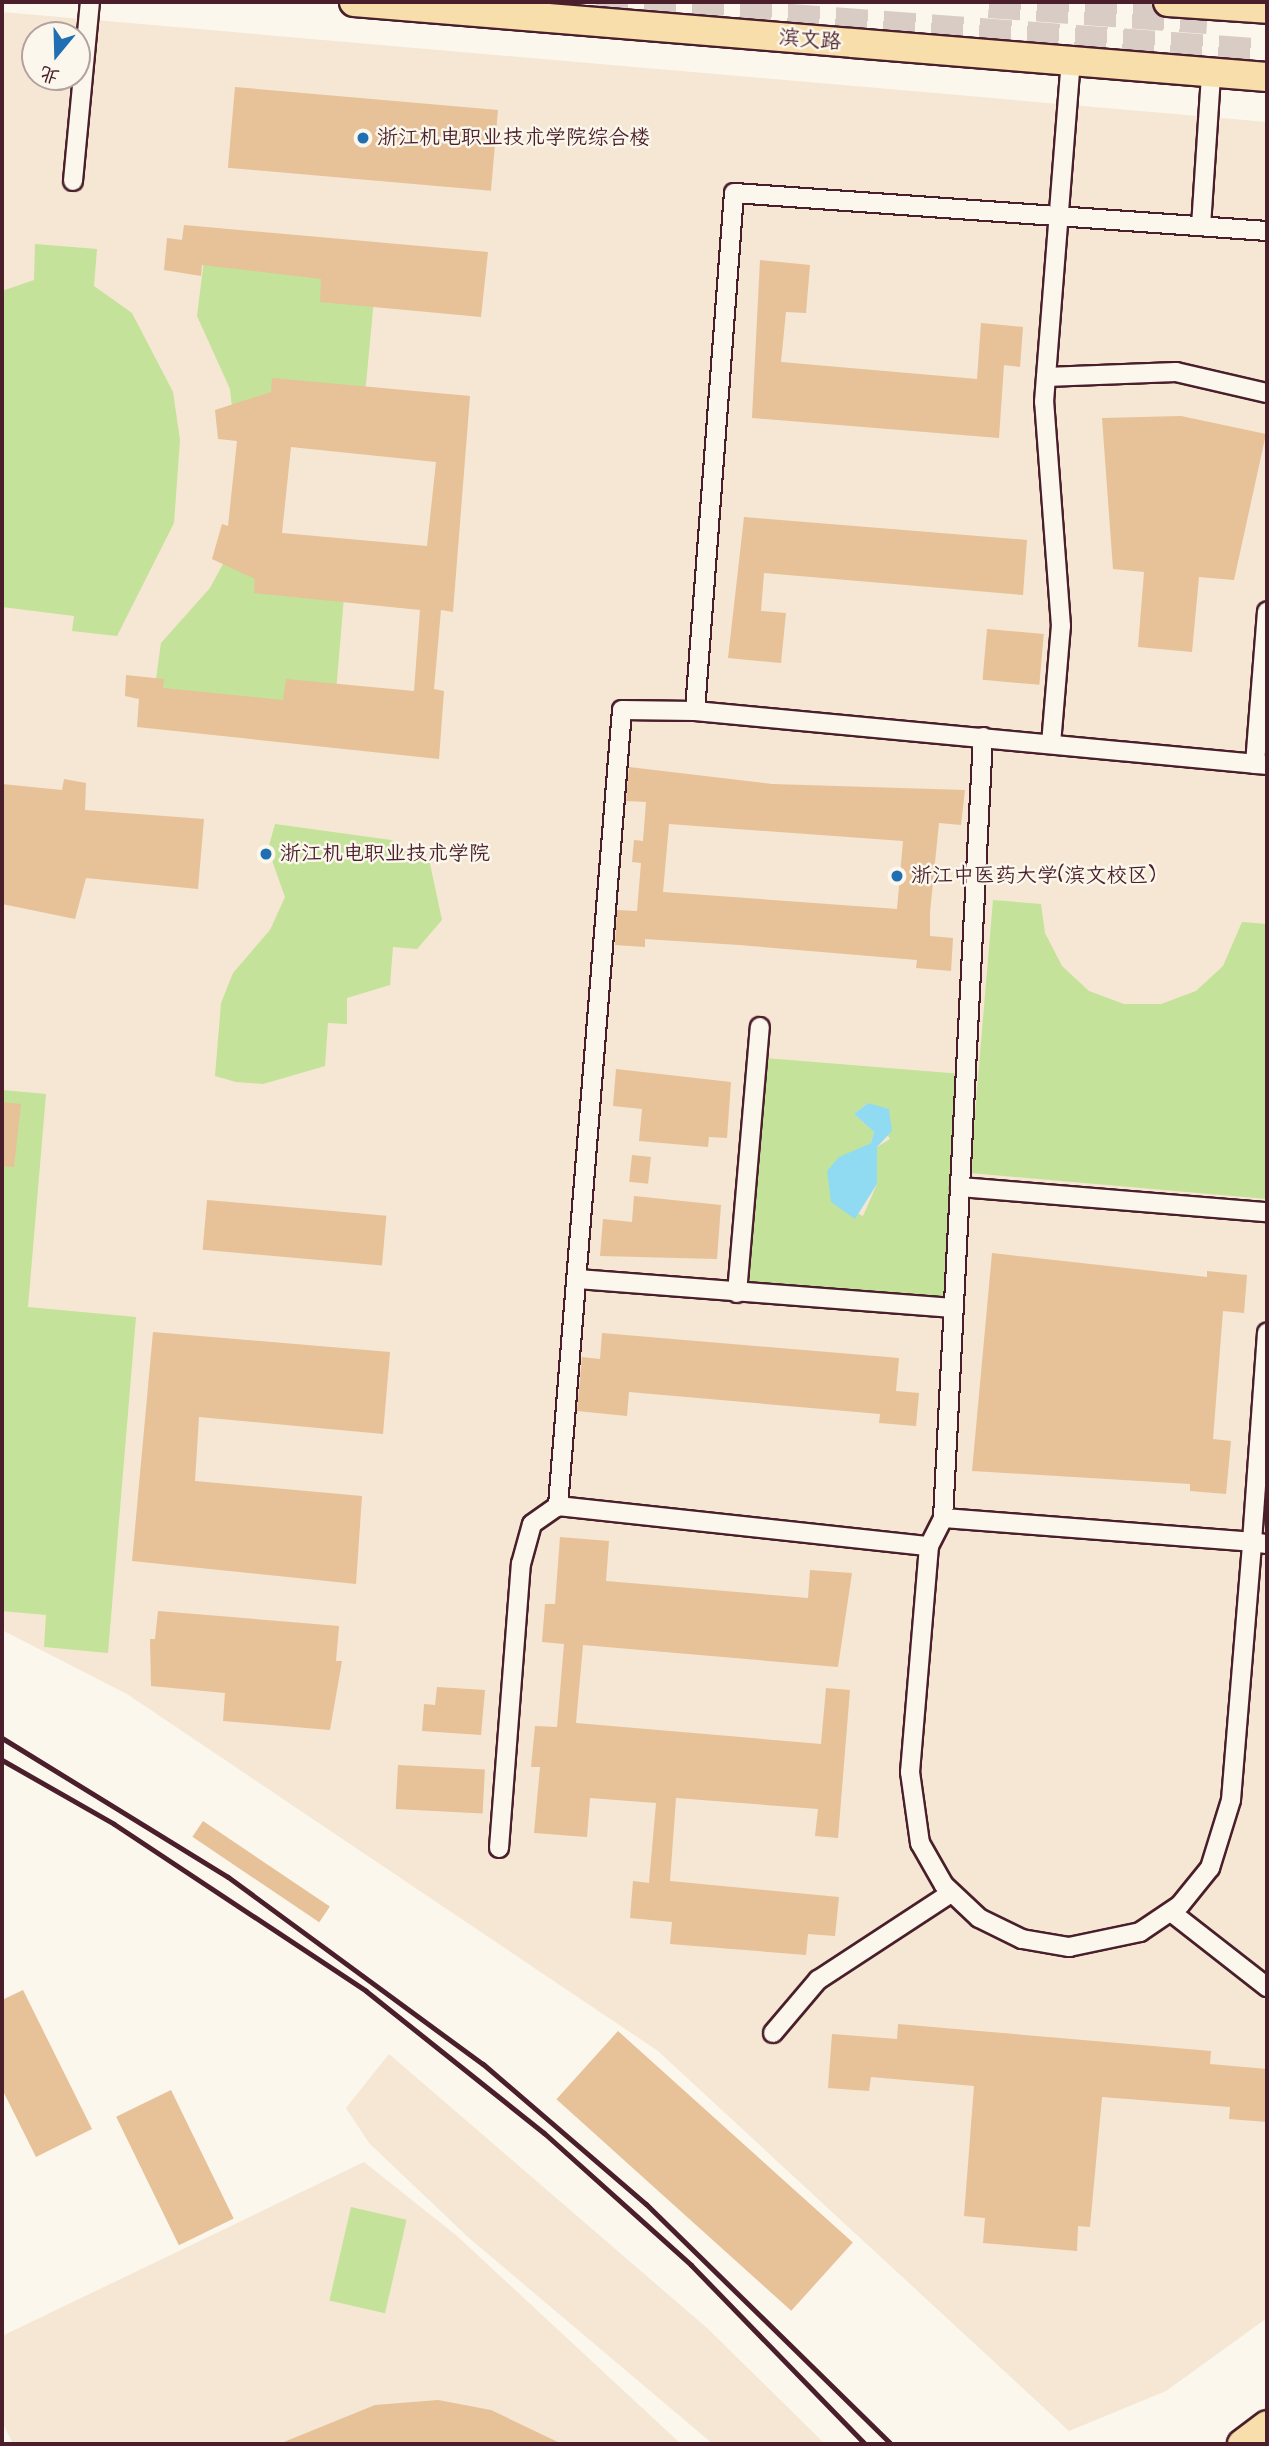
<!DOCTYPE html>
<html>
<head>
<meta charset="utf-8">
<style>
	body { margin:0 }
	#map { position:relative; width:1269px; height:2446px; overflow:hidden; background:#fbf7ec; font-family:"Architects Daughter","LXGW WenKai TC",sans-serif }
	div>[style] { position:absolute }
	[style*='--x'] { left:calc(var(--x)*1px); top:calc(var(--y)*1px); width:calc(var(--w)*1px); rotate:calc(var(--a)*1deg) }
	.built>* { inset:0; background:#f5e7d3 }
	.green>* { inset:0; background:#c4e299; transform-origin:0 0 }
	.water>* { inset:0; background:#91dbf2 }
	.building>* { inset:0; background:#e7c198; transform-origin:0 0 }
	.highway-tunnel>* { height:32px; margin-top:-16px; transform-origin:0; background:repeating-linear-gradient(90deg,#d8ccc5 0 32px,transparent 0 48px) }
	.roads { filter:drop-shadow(2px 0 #4a1f2b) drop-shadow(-2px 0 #4a1f2b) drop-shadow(0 2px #4a1f2b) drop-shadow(0 -2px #4a1f2b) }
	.street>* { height:18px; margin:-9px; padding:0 9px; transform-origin:9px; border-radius:9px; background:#fbf7ec }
	.primary>* { height:28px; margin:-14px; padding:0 14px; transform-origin:14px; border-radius:14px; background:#f8deab }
	.rail>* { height:5px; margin:-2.5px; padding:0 2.5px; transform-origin:2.5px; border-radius:2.5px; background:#4a1f2b }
	.dots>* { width:19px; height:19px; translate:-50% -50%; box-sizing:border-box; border:4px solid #fbf7ec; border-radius:50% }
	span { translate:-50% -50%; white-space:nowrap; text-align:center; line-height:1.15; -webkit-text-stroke:5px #fbf7ec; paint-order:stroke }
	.street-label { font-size:21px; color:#4a1f2b }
	.poi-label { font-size:21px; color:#4a1f2b }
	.left { translate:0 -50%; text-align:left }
	.frame { position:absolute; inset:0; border:4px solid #4a1f2b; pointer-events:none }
	.north { position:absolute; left:21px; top:21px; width:70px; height:70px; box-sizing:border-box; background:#fbf7ec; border:2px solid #b4a19f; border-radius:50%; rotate:199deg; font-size:19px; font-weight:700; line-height:28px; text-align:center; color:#4a1f2b }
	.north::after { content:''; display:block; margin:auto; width:24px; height:32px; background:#1f6fb2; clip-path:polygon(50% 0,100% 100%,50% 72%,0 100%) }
</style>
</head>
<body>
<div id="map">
	<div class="built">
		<div style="clip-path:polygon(evenodd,2px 12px,1267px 122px,1267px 2318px,1166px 2391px,1069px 2431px,658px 2051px,127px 1694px,2px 1630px,2px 12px,35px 35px,77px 35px,77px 77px,35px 77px,35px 35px)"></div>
		<div style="clip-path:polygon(389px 2054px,707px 2328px,825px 2444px,713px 2444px,469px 2238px,369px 2143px,346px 2108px)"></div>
		<div style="clip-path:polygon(364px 2162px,457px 2236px,681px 2444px,13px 2444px,2px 2422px,2px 2336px)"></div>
	</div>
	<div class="green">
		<div style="clip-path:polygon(35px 244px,97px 249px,94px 286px,132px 313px,173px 392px,180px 440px,174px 523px,117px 636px,72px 631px,74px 616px,2px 607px,2px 291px,34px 280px)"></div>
		<div style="clip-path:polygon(205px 252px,376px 278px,362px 426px,233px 417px,230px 389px,197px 316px)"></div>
		<div style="clip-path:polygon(229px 553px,346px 573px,334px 716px,153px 701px,161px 643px,210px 588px)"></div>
		<div style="clip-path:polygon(275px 824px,391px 840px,429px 859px,442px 920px,417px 949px,393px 947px,390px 985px,347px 998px,347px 1024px,328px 1023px,325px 1066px,263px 1084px,236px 1082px,215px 1076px,221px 1003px,233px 973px,270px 930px,285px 897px,268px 849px)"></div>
		<div style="clip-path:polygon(993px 900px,1041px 904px,1045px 933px,1062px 966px,1089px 991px,1124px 1004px,1161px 1004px,1196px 991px,1223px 966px,1242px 922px,1267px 924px,1267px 1199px,970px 1173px)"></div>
		<div style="clip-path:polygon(evenodd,765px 1058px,962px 1074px,943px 1301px,746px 1284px,765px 1058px,868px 1103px,890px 1139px,877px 1147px,877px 1184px,863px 1216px,831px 1201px,831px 1182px,849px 1154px,871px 1143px,874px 1132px,854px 1114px,868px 1103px)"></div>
		<div style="clip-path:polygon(2px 1090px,46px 1094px,28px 1307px,136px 1317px,108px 1653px,44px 1647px,46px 1615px,2px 1611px)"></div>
		<div style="left:351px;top:2207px;width:57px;height:96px;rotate:13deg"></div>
	</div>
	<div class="water">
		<div style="clip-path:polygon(868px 1103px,889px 1109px,892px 1131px,877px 1147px,877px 1184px,855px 1219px,831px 1202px,827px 1171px,839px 1157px,871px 1143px,874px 1132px,854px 1114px)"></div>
	</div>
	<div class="building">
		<div style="left:235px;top:87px;width:264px;height:81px;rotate:5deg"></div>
		<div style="clip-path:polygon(184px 225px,488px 252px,481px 317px,320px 302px,321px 279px,202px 265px,201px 276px,164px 270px,167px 238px,182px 240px)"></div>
		<div style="clip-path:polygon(760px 260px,810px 265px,806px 313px,786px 312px,781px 362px,977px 379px,981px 323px,1023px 327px,1020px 367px,1004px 365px,999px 438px,752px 418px)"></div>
		<div style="clip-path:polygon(evenodd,272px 378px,470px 396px,453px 612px,441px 610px,434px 689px,444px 691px,439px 759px,137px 727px,139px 699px,125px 696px,126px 675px,164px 679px,163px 688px,283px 700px,286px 679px,414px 691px,420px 610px,254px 593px,255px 579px,212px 559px,222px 524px,228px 526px,237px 441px,218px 439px,215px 410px,271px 392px,272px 378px,291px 447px,436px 462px,427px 546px,282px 533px,291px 447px)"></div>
		<div style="clip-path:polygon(1181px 416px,1266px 434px,1234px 580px,1199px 577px,1192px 652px,1138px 647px,1144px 572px,1113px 569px,1102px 418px)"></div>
		<div style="clip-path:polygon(744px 517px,1027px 540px,1023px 595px,764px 573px,761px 611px,786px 613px,781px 663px,728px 658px)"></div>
		<div style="left:987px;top:629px;width:57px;height:51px;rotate:5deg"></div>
		<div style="clip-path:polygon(evenodd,629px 767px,772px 784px,965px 790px,961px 825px,939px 823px,930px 912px,930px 936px,953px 938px,951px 971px,916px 968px,917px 960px,739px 945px,645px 939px,645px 947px,615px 945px,617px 910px,637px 911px,641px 863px,632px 862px,634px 840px,643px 841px,646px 802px,626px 801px,629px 767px,669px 824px,903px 841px,897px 909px,663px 892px,669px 824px)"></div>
		<div style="clip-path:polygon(64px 779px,86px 783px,85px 810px,204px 819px,198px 889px,86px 878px,75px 919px,2px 904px,2px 784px,62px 790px)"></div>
		<div style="clip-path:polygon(616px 1069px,731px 1082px,727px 1138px,709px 1137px,708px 1147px,639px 1141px,642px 1109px,613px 1106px)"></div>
		<div style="clip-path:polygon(2px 1102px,21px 1104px,14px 1167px,2px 1166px)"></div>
		<div style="left:632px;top:1155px;width:19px;height:27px;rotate:6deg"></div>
		<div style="clip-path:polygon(634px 1196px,721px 1205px,717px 1259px,600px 1256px,603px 1219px,632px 1222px)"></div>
		<div style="left:207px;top:1200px;width:180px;height:50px;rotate:5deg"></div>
		<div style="clip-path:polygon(992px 1253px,1207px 1277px,1207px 1271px,1247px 1275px,1244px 1313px,1223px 1311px,1213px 1439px,1231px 1441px,1226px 1494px,1190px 1491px,1190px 1484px,972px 1471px)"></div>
		<div style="clip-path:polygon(153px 1332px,390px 1352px,383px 1434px,199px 1417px,195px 1481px,362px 1496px,356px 1584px,132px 1561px)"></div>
		<div style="clip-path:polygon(602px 1333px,899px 1358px,896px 1391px,919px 1393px,916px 1426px,879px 1423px,880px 1414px,629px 1392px,627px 1416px,577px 1411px,582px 1357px,600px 1359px)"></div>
		<div style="clip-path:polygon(560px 1537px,609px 1541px,606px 1581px,808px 1598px,810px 1570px,852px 1573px,838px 1667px,583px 1645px,576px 1723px,821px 1744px,826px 1688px,850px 1690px,838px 1838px,815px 1836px,818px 1809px,676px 1798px,670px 1881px,839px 1897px,835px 1936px,808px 1934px,806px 1955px,670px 1944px,672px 1922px,630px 1918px,633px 1881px,649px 1883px,656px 1803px,590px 1798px,587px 1837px,534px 1833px,540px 1767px,531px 1767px,535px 1726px,557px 1727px,564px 1644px,542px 1642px,545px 1604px,555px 1604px)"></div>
		<div style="clip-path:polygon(158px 1611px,339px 1626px,336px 1661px,342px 1661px,330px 1730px,223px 1721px,225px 1693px,151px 1686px,150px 1639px,155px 1639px)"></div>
		<div style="clip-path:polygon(437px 1687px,485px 1690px,481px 1735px,422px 1731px,424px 1704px,435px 1705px)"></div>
		<div style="left:398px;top:1765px;width:87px;height:44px;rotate:3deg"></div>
		<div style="left:203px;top:1821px;width:153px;height:19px;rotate:34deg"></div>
		<div style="clip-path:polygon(23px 1990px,92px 2129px,36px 2157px,2px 2089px,2px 2000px)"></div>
		<div style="clip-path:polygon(898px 2024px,1211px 2051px,1210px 2064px,1267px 2069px,1267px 2122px,1229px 2119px,1230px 2107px,1102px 2097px,1090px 2227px,1078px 2226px,1077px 2251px,983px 2243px,985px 2218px,964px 2216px,974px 2086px,871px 2077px,869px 2091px,828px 2088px,832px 2034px,897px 2039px)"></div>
		<div style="left:618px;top:2031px;width:316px;height:92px;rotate:42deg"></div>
		<div style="left:171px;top:2090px;width:143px;height:61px;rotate:64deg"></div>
		<div style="clip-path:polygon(438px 2400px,491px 2410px,562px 2444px,279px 2444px,375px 2405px)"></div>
	</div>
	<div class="highway-tunnel">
		<div style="--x:548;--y:2;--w:721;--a:4.22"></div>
		<div style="--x:989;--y:2;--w:219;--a:4.2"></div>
	</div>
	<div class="roads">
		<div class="street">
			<div style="--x:73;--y:181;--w:180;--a:-84.6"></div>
			<div style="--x:1201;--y:226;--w:152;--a:-86.2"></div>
			<div style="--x:1267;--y:231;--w:534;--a:-175.92"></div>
			<div style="--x:734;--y:193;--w:519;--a:94.31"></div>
			<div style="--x:695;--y:711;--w:575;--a:5.39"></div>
			<div style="--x:1046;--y:377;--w:130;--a:-2.2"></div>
			<div style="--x:1176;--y:372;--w:93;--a:13"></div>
			<div style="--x:695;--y:711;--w:73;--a:-179.2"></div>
			<div style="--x:622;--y:710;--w:799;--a:94.6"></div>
			<div style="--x:558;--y:1506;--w:373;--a:6.2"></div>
			<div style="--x:929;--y:1546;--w:31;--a:-63"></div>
			<div style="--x:983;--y:737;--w:782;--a:92.93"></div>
			<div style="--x:943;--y:1518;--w:310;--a:4.4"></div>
			<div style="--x:1252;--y:1542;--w:210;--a:-85.9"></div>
			<div style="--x:1051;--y:744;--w:118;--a:-85.2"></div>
			<div style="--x:1061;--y:626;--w:225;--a:-94.3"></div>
			<div style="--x:1044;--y:402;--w:341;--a:-85.5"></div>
			<div style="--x:1255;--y:764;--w:153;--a:-85.5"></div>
			<div style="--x:960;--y:1187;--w:308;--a:4.7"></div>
			<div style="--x:577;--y:1279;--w:378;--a:4.4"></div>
			<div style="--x:737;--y:1293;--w:267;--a:-85.1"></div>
			<div style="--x:929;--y:1546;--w:227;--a:94.8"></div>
			<div style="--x:910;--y:1772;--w:72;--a:82"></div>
			<div style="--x:920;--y:1843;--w:48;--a:60.3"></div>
			<div style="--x:944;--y:1885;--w:48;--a:43.3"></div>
			<div style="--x:979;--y:1918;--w:48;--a:26"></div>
			<div style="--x:1022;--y:1939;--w:48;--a:9.7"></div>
			<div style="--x:1069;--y:1947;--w:73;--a:-11.9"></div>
			<div style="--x:1140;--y:1932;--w:48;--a:-34"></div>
			<div style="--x:1180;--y:1905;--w:48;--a:-51"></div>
			<div style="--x:1210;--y:1868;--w:71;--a:-72.8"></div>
			<div style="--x:1231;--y:1800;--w:259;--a:-85.3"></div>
			<div style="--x:1252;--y:1542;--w:15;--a:8"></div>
			<div style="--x:499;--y:1848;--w:285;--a:-85.6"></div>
			<div style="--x:521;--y:1564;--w:41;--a:-74.6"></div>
			<div style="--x:532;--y:1524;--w:32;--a:-35"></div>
			<div style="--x:1171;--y:1912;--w:122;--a:38"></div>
			<div style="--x:773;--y:2033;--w:70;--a:-49.7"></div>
			<div style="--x:818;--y:1980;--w:159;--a:-33.2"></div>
		</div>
		<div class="primary">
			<div style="--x:354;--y:2;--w:916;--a:4.7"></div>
			<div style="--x:1168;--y:2;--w:99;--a:4"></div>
			<div style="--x:1242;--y:2444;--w:31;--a:-37"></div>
		</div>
	</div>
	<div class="rail">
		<div style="--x:2;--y:1738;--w:265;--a:31.6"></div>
		<div style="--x:228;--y:1877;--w:316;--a:36.3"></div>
		<div style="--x:483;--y:2064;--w:215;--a:40.7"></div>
		<div style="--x:646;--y:2204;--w:343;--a:44.4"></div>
		<div style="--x:2;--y:1760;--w:129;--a:29.7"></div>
		<div style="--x:114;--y:1824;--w:302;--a:33.5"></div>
		<div style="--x:366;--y:1991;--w:228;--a:38.6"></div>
		<div style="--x:544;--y:2133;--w:198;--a:41.9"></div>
		<div style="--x:691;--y:2265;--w:250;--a:45.8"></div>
	</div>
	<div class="dots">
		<div style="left:363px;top:138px;background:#1f6fb2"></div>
		<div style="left:266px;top:854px;background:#1f6fb2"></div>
		<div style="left:897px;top:876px;background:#1f6fb2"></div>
	</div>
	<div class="street-label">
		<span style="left:810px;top:40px;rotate:5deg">滨文路</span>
	</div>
	<div class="poi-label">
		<span class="left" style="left:377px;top:138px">浙江机电职业技术学院综合楼</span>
		<span class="left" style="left:280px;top:854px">浙江机电职业技术学院</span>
		<span class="left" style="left:911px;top:876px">浙江中医药大学(滨文校区)</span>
	</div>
	<div class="frame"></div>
	<div class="north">北</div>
</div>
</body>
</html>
